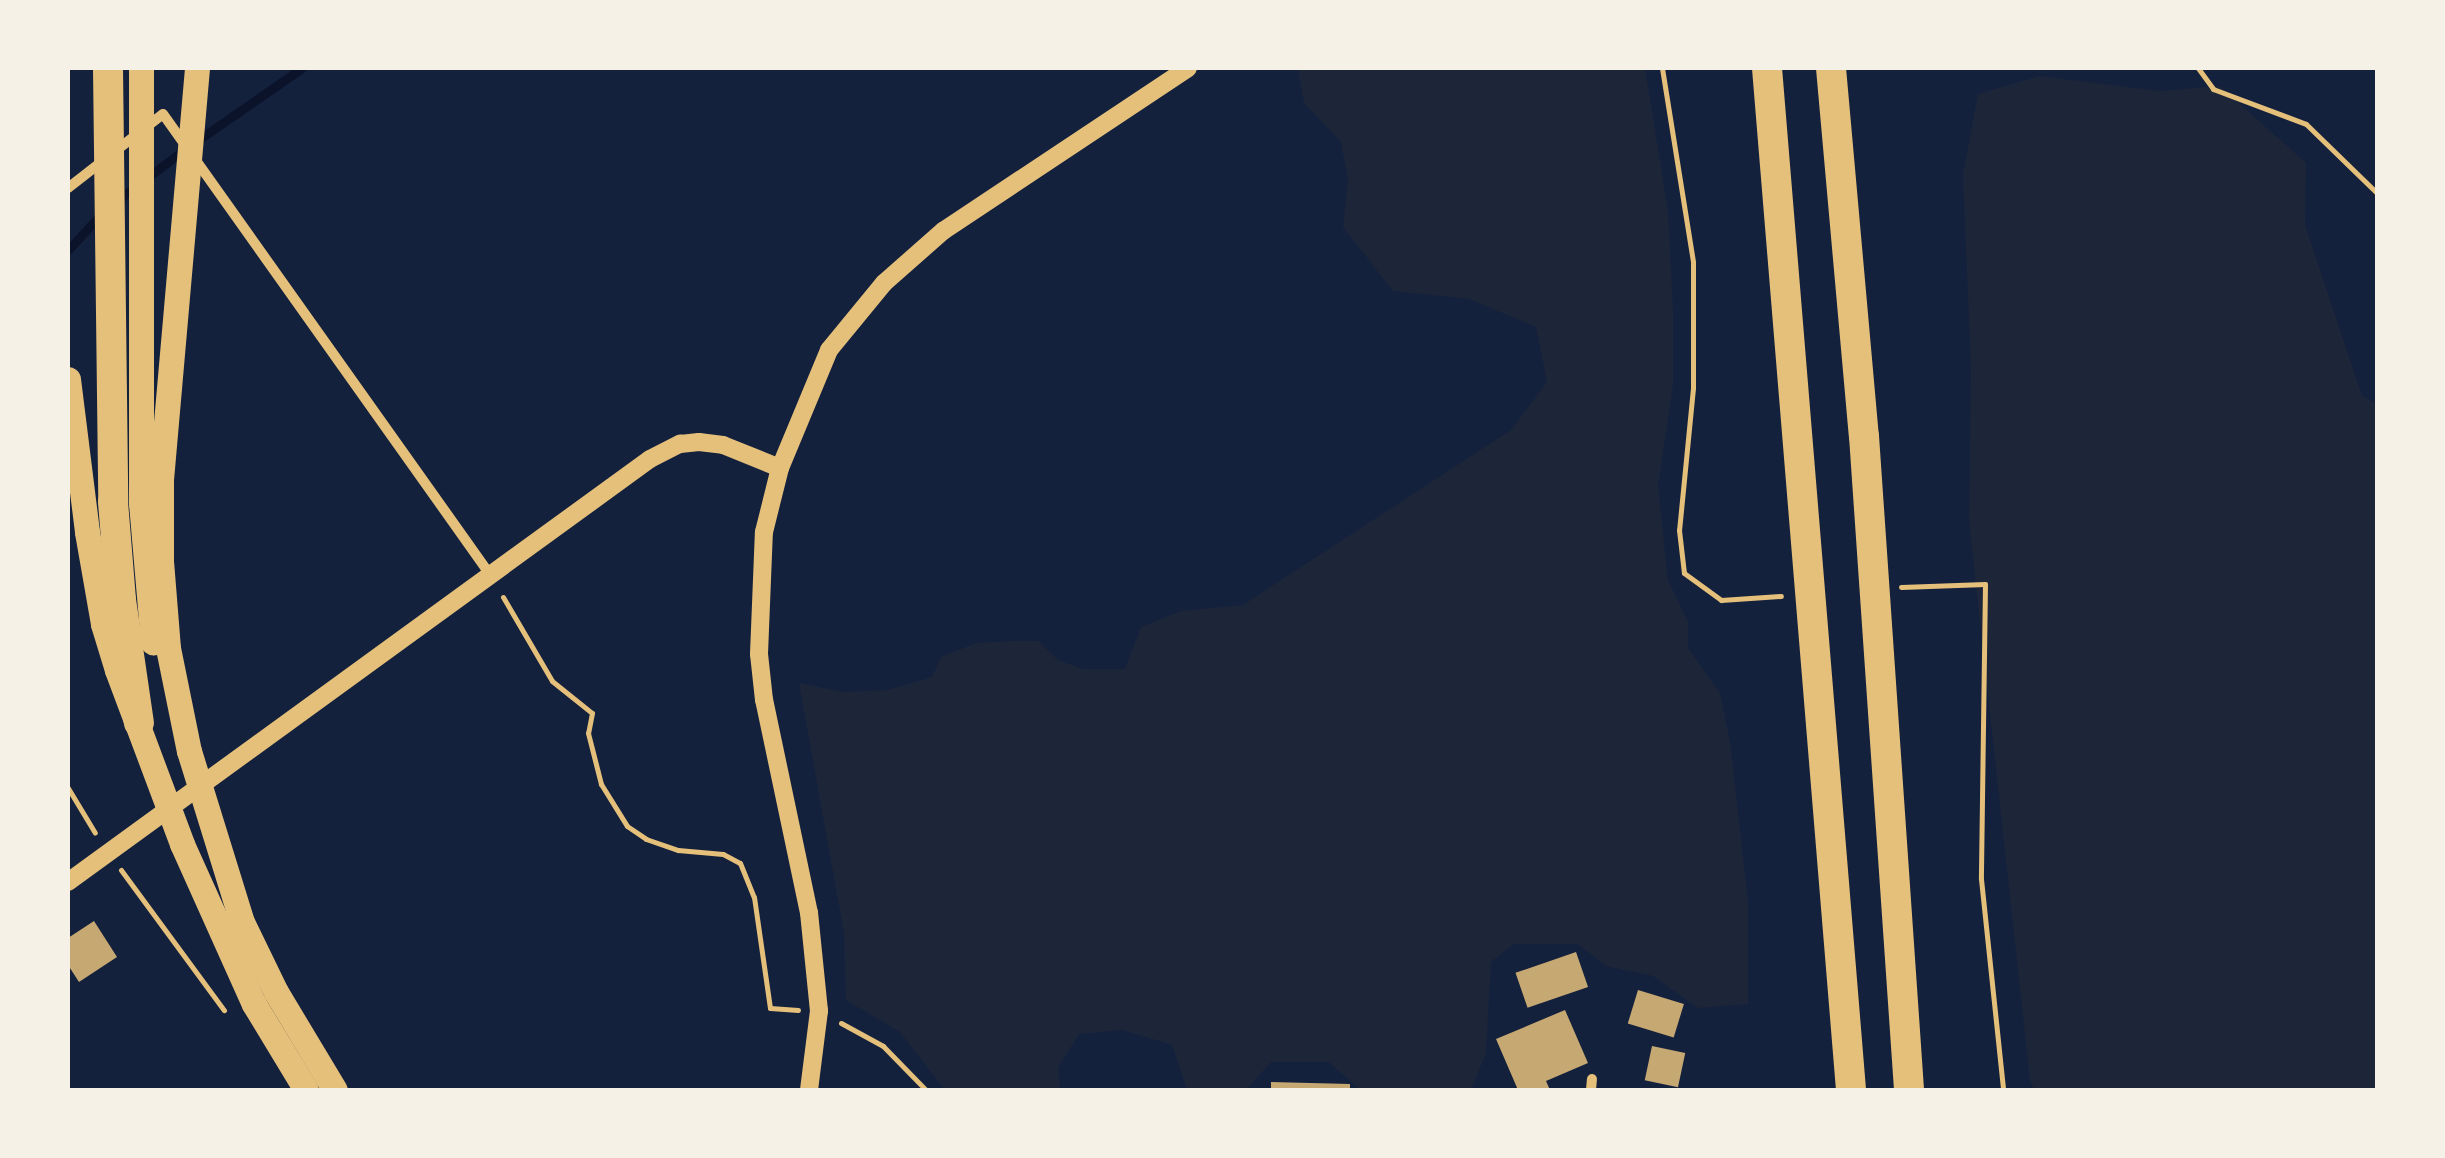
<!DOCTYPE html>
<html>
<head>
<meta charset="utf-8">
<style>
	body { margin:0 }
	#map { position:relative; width:2445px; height:1158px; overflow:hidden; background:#14213d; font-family:Karla,sans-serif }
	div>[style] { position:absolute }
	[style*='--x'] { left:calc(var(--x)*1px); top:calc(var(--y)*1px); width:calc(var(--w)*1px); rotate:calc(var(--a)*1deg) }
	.green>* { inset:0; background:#1d2539 }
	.stream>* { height:9px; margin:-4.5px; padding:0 4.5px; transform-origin:4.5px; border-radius:4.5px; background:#0b132b }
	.building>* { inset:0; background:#c6a872; transform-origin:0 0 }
	.path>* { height:5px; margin:-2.5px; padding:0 2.5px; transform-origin:2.5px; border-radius:2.5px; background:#e5c07b }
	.minor>* { height:10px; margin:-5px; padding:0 5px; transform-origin:5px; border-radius:5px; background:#e5c07b }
	.tertiary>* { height:18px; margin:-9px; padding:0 9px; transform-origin:9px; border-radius:9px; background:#e5c07b }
	.primary>* { height:25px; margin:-12.5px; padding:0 12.5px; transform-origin:12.5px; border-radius:12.5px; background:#e5c07b }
	.motorway>* { height:30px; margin:-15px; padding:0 15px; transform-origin:15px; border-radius:15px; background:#e5c07b }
	span { translate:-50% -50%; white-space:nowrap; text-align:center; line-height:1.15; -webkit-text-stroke:9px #f6f1e7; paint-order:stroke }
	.frame { position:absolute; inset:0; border:70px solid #f6f1e7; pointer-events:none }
</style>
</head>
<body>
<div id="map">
	<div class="green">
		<div style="clip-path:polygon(1298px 68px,1645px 68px,1668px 211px,1673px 309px,1673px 385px,1658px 486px,1668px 580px,1688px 622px,1688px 648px,1720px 693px,1730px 742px,1748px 901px,1748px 1004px,1698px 1008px,1653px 976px,1606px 966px,1578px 944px,1514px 944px,1491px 962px,1486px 1053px,1471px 1090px,1360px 1090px,1329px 1062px,1271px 1062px,1246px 1090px,1187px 1090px,1172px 1045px,1123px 1030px,1079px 1034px,1058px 1068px,1060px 1090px,945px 1090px,900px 1032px,846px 1000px,844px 933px,799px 683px,843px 692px,888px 690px,932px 677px,941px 657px,976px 643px,1011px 641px,1038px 641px,1058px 660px,1083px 669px,1125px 669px,1141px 627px,1181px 611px,1243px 605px,1511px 430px,1547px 382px,1536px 327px,1469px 299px,1393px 291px,1343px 227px,1348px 179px,1341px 142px,1304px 103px)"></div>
		<div style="clip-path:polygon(2040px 76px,2160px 91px,2220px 86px,2306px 163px,2305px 225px,2362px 396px,2377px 404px,2377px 1090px,2034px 1090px,2030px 1080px,1969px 521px,1971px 369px,1963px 175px,1978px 94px)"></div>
	</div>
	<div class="stream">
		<div style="--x:198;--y:140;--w:126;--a:-34.7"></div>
		<div style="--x:118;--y:200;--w:84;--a:-37.3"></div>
		<div style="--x:68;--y:250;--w:50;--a:-47.4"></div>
	</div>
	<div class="building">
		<div style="clip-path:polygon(94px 921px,117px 957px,79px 982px,68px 965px,68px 938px)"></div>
		<div style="left:1576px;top:952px;width:37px;height:64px;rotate:71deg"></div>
		<div style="left:1638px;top:990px;width:48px;height:35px;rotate:17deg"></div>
		<div style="clip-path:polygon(1565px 1010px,1588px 1063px,1546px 1081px,1550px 1090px,1518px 1090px,1496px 1039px)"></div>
		<div style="left:1652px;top:1046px;width:34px;height:35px;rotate:12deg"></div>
		<div style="clip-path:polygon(1271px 1082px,1350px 1084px,1350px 1090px,1271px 1090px)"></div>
	</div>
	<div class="path">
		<div style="--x:1662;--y:68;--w:196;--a:80.9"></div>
		<div style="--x:1693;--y:262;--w:126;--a:90"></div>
		<div style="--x:1693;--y:388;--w:143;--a:95.6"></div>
		<div style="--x:1679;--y:530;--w:43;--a:83.4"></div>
		<div style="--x:1684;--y:573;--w:46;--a:36.1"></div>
		<div style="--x:1721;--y:600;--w:60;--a:-3.8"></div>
		<div style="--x:2198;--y:68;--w:26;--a:54"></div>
		<div style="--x:2213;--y:89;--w:99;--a:20.6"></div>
		<div style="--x:2306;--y:124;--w:100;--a:44.2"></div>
		<div style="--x:1901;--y:587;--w:84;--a:-2"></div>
		<div style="--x:1985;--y:584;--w:295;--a:90.8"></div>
		<div style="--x:1981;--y:879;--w:212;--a:84"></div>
		<div style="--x:503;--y:597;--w:97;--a:59.7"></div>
		<div style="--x:552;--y:681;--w:51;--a:38.7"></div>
		<div style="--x:592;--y:713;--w:20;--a:101"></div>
		<div style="--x:588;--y:733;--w:53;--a:75.7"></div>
		<div style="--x:601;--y:784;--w:49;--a:58.2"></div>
		<div style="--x:627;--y:826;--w:23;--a:34"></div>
		<div style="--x:646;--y:839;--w:34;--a:19"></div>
		<div style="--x:678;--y:850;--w:45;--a:5.1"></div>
		<div style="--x:723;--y:854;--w:19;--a:28"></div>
		<div style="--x:740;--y:863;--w:37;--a:68"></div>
		<div style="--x:754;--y:897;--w:112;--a:81.8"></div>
		<div style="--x:770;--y:1008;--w:28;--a:4"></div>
		<div style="--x:68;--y:788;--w:52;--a:59"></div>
		<div style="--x:121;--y:870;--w:174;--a:53.7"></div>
		<div style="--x:841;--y:1023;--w:48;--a:28.7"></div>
		<div style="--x:883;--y:1046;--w:62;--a:45.7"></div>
	</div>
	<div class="minor">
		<div style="--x:68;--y:188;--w:120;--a:-37.9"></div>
		<div style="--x:163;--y:114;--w:563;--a:54.62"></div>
		<div style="--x:1591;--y:1090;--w:11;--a:-85"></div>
	</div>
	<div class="tertiary">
		<div style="--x:68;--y:882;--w:719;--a:-36.01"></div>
		<div style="--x:650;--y:459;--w:34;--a:-27"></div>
		<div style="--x:680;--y:444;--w:19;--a:-6"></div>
		<div style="--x:699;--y:442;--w:24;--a:7"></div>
		<div style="--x:723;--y:445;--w:61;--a:22"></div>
		<div style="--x:809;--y:1090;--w:80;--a:-82.8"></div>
		<div style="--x:819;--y:1011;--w:99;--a:-95.8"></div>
		<div style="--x:809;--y:913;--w:218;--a:-101.9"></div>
		<div style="--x:764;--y:700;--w:46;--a:-96.2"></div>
		<div style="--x:759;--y:654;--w:122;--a:-87.7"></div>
		<div style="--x:764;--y:532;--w:66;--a:-76"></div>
		<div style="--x:780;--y:468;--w:128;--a:-67.4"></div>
		<div style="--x:829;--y:350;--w:87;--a:-50.6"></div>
		<div style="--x:884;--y:283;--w:79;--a:-41.4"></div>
		<div style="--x:943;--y:231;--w:294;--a:-33.6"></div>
	</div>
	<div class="primary">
		<div style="--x:141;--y:68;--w:435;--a:90"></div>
		<div style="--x:141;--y:503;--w:140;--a:85.1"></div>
		<div style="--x:197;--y:68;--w:411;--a:95"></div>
		<div style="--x:161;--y:477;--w:84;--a:90"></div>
		<div style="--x:161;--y:561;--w:87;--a:85.4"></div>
		<div style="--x:168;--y:648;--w:105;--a:78.5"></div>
		<div style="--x:189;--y:751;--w:179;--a:72.8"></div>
		<div style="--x:242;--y:922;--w:78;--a:64.1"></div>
		<div style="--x:276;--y:992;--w:114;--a:59"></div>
		<div style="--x:68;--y:379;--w:154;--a:82.9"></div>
		<div style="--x:87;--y:532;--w:93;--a:80.1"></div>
		<div style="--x:103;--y:624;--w:48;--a:73.1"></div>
		<div style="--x:117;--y:670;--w:186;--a:69.5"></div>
		<div style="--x:182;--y:844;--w:175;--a:65.8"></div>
		<div style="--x:254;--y:1004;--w:100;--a:58.8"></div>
	</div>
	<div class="motorway">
		<div style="--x:108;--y:68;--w:434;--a:89.3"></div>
		<div style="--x:113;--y:502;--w:98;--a:85.3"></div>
		<div style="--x:121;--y:600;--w:124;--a:81.7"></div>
		<div style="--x:1767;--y:68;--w:1025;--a:85.3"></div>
		<div style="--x:1831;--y:68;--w:369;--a:84.9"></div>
		<div style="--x:1864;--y:436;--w:656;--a:86.06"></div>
	</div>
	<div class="frame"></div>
</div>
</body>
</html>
